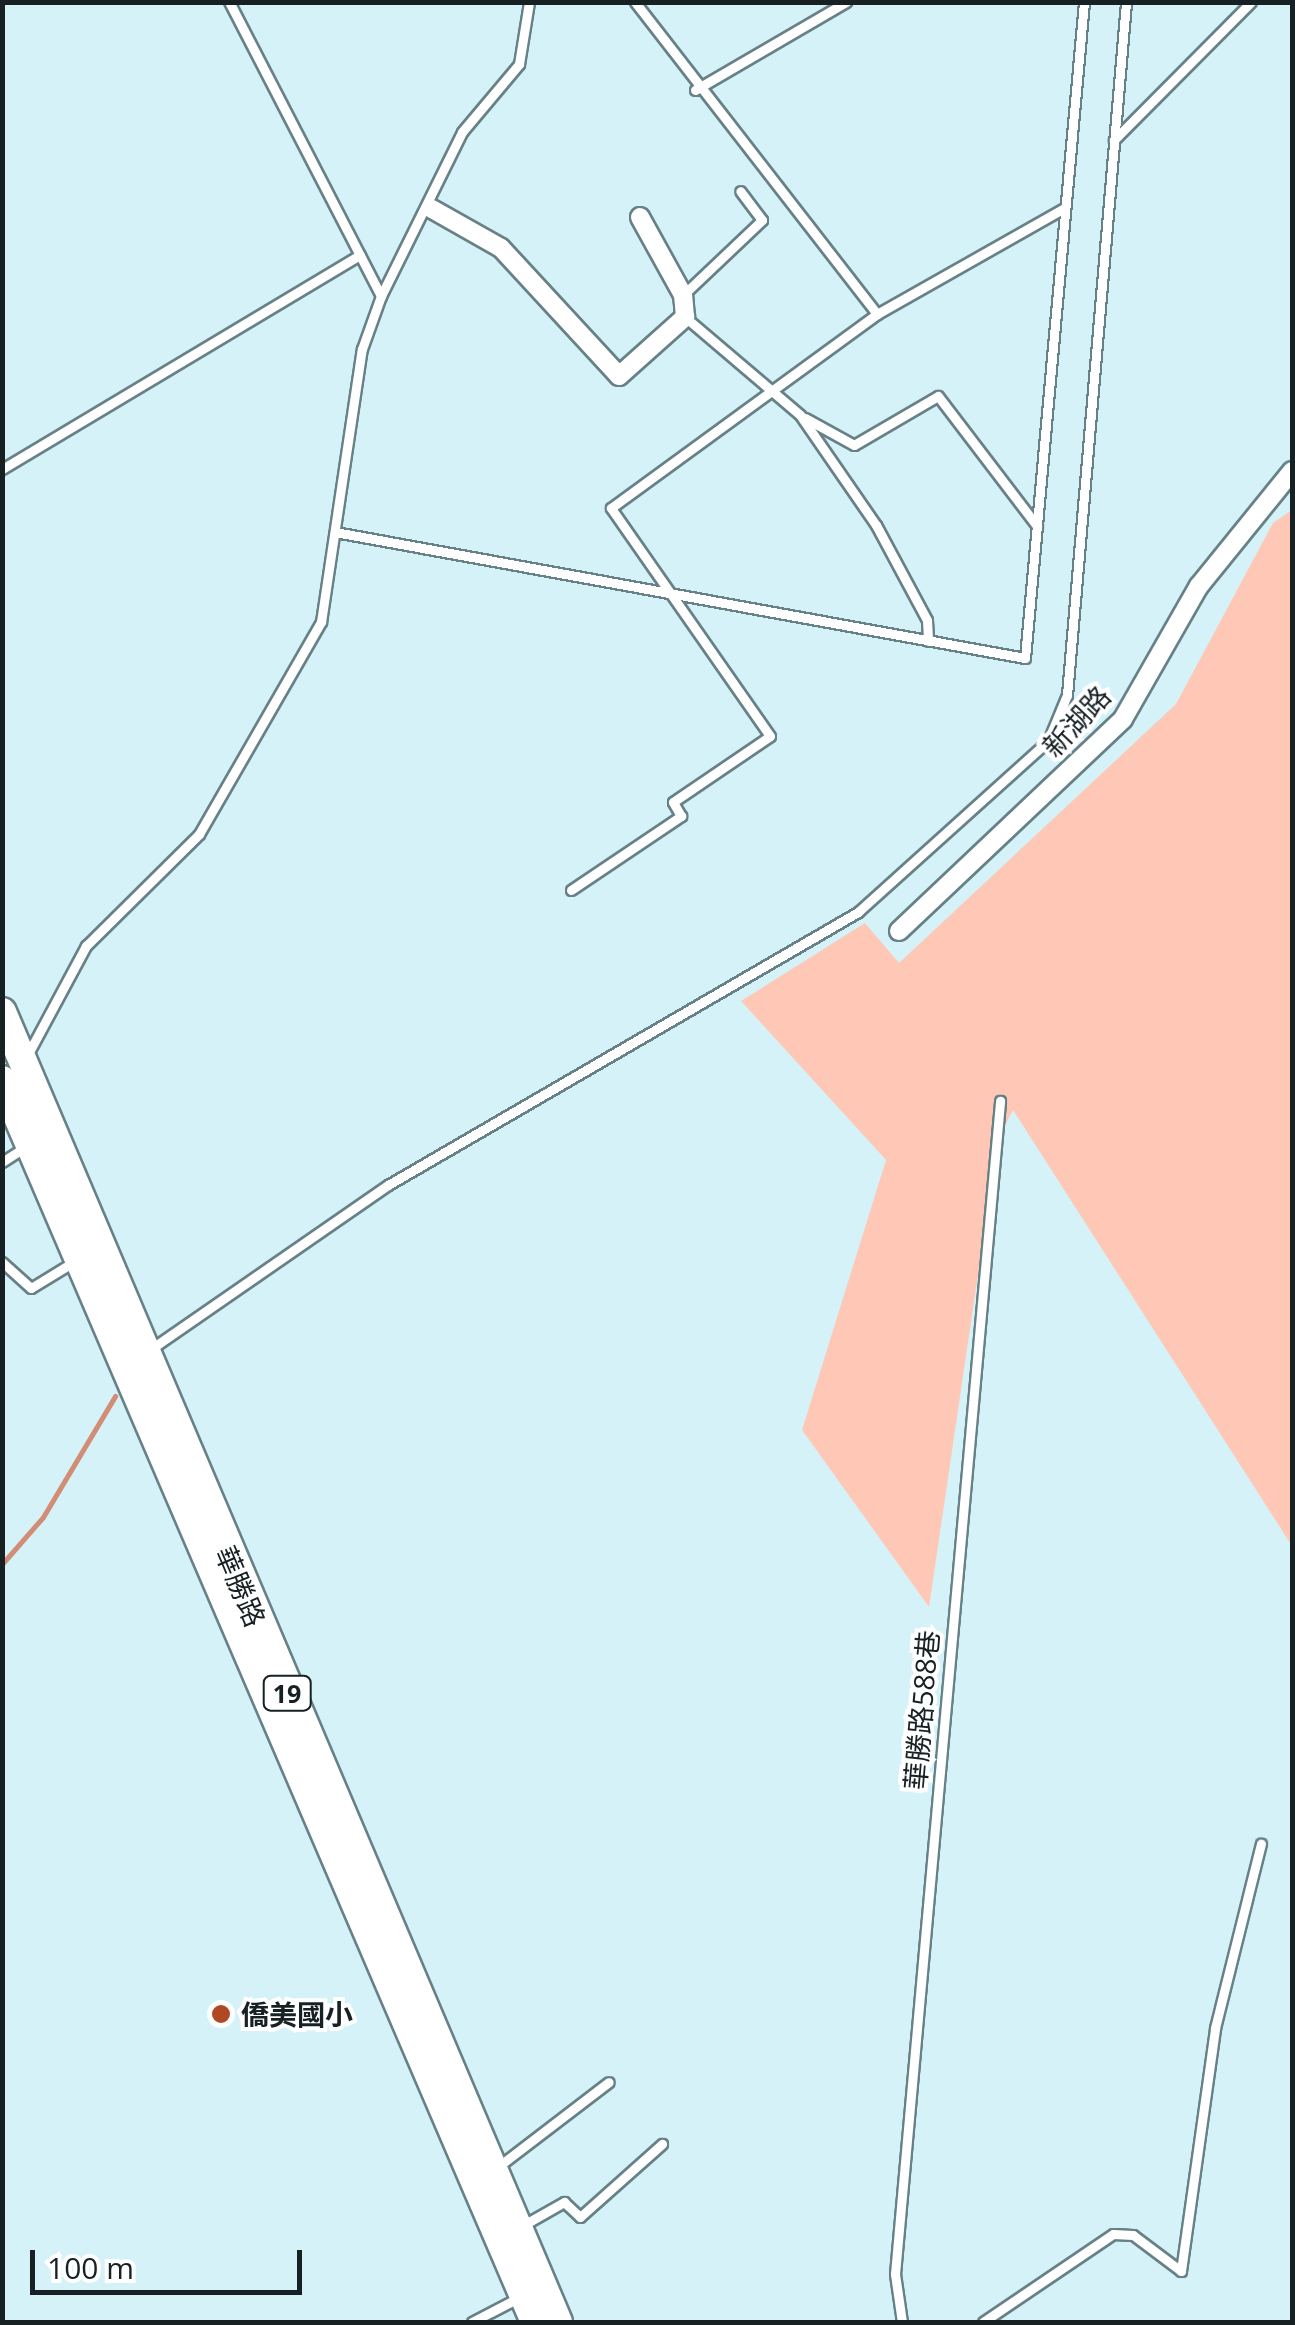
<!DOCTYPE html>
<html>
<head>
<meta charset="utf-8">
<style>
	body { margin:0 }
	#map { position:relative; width:1295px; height:2325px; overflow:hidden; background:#d6f2f9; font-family:"Open Sans","Noto Sans TC",sans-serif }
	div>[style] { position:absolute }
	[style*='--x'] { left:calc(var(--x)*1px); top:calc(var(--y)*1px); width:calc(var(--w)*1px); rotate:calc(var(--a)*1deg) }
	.green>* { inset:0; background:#ffc8b6 }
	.stream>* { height:5px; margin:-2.5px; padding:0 2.5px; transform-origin:2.5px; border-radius:2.5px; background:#d28d77 }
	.roads { filter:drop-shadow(2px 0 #678187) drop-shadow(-2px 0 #678187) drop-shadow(0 2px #678187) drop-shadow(0 -2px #678187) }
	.service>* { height:9px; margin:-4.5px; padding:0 4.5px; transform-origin:4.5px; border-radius:4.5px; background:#fff }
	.minor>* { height:18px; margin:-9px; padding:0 9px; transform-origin:9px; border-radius:9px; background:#fff }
	.primary>* { height:28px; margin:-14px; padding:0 14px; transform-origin:14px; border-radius:14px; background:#fff }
	.dots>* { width:28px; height:28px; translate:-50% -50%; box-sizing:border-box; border:5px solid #fff; border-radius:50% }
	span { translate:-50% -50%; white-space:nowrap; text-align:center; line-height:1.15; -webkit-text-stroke:8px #fff; paint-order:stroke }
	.shield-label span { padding:2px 8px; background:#fff; border:2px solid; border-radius:8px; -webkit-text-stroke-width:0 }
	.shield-label { font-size:25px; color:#172124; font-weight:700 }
	.street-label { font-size:28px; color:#172124 }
	.poi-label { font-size:28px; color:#172124; font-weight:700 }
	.left { translate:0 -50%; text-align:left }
	.frame { position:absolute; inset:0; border:5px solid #172124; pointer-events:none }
	.scale { position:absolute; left:30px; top:2250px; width:272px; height:45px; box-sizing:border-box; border:5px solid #172124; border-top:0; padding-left:12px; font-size:30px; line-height:35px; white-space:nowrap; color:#172124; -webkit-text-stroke:8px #fff; paint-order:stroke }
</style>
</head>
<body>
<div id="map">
	<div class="green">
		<div style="clip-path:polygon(1292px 510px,1292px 1546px,1013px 1110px,998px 1139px,929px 1607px,802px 1430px,886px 1160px,741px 1001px,865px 923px,899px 963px,1176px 704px,1273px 523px)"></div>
	</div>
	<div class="stream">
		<div style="--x:2;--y:1564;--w:62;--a:-48.9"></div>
		<div style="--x:43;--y:1517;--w:141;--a:-59.2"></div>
	</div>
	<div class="roads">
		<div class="service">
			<div style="--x:635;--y:2;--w:395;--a:52.2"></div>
			<div style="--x:695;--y:90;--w:175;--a:-30.2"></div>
			<div style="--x:1114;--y:140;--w:194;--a:-45.2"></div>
			<div style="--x:683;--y:295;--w:109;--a:-43.5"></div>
			<div style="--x:762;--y:220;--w:36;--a:-127"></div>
			<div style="--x:381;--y:296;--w:183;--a:-63.7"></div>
			<div style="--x:462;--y:132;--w:89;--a:-50"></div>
			<div style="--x:519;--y:64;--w:63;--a:-80.8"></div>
			<div style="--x:685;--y:317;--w:151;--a:40.4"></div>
			<div style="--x:800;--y:415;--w:134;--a:55.4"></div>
			<div style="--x:876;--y:525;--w:108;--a:61.8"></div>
			<div style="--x:927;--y:620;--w:21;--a:87"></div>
			<div style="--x:805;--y:418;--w:56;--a:28.9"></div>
			<div style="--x:854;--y:445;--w:97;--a:-30.3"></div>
			<div style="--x:938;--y:396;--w:163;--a:52.7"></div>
			<div style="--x:2;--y:469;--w:417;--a:-30.9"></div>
			<div style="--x:335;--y:532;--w:701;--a:10.35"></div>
			<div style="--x:1025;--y:658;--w:659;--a:-84.86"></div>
			<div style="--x:571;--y:890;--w:133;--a:-33.9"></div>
			<div style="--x:681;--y:816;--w:16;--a:-120"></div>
			<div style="--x:673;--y:802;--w:117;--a:-34.2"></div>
			<div style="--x:770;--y:736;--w:278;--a:-124.9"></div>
			<div style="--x:611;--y:508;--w:329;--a:-36.1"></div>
			<div style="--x:877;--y:314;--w:215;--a:-29.5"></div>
			<div style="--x:28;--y:1054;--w:123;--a:-61.8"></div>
			<div style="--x:86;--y:946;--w:159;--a:-44.7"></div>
			<div style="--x:199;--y:834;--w:245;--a:-60.1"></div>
			<div style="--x:321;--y:622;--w:276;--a:-81.5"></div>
			<div style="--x:362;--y:349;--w:56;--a:-70.3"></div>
			<div style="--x:381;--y:296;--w:331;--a:-117.3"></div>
			<div style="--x:2;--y:1162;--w:30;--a:-33"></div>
			<div style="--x:2;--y:1262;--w:39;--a:42"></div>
			<div style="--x:31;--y:1288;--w:52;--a:-31.5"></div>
			<div style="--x:151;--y:1349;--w:288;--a:-34.7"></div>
			<div style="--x:388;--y:1185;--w:544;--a:-30.15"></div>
			<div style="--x:858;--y:912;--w:256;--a:-42"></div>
			<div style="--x:1048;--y:741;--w:50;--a:-67.6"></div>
			<div style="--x:1067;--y:695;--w:696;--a:-85.13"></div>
			<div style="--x:499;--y:2166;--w:138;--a:-37.4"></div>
			<div style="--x:520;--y:2227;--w:51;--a:-29.6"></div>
			<div style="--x:564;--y:2202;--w:22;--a:43"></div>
			<div style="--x:580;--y:2217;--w:110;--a:-41.7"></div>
			<div style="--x:472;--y:2322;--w:52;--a:-27.6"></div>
			<div style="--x:902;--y:2322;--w:49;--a:-98.3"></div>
			<div style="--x:895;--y:2274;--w:1178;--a:-84.88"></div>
			<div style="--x:983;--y:2322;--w:157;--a:-34.1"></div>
			<div style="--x:1113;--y:2234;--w:20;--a:3"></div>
			<div style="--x:1133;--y:2235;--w:60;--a:36.9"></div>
			<div style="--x:1181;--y:2271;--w:245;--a:-82"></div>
			<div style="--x:1215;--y:2028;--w:190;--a:-76"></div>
		</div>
		<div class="minor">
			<div style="--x:432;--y:209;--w:79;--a:29.5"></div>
			<div style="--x:501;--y:248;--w:174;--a:47.3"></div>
			<div style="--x:619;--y:376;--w:89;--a:-41.8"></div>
			<div style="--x:685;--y:317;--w:22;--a:-95"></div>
			<div style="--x:683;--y:295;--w:89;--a:-118.9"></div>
			<div style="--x:899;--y:931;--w:308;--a:-43.4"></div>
			<div style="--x:1123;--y:719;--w:153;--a:-60.3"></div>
			<div style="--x:1199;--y:586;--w:148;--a:-51"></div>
		</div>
		<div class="primary">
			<div style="--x:2;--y:1012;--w:1423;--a:67"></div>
			<div style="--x:2;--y:1080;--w:1352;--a:66.77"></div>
		</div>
	</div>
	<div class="dots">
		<div style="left:221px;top:2014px;background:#b04824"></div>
	</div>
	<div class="shield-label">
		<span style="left:287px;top:1693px">19</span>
	</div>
	<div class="street-label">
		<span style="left:1076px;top:721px;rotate:-47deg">新湖路</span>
		<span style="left:241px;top:1586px;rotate:67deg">華勝路</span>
		<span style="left:921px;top:1710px;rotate:-85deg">華勝路588巷</span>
	</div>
	<div class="poi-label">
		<span class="left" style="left:241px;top:2014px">僑美國小</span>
	</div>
	<div class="frame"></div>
	<div class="scale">100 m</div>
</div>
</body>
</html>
